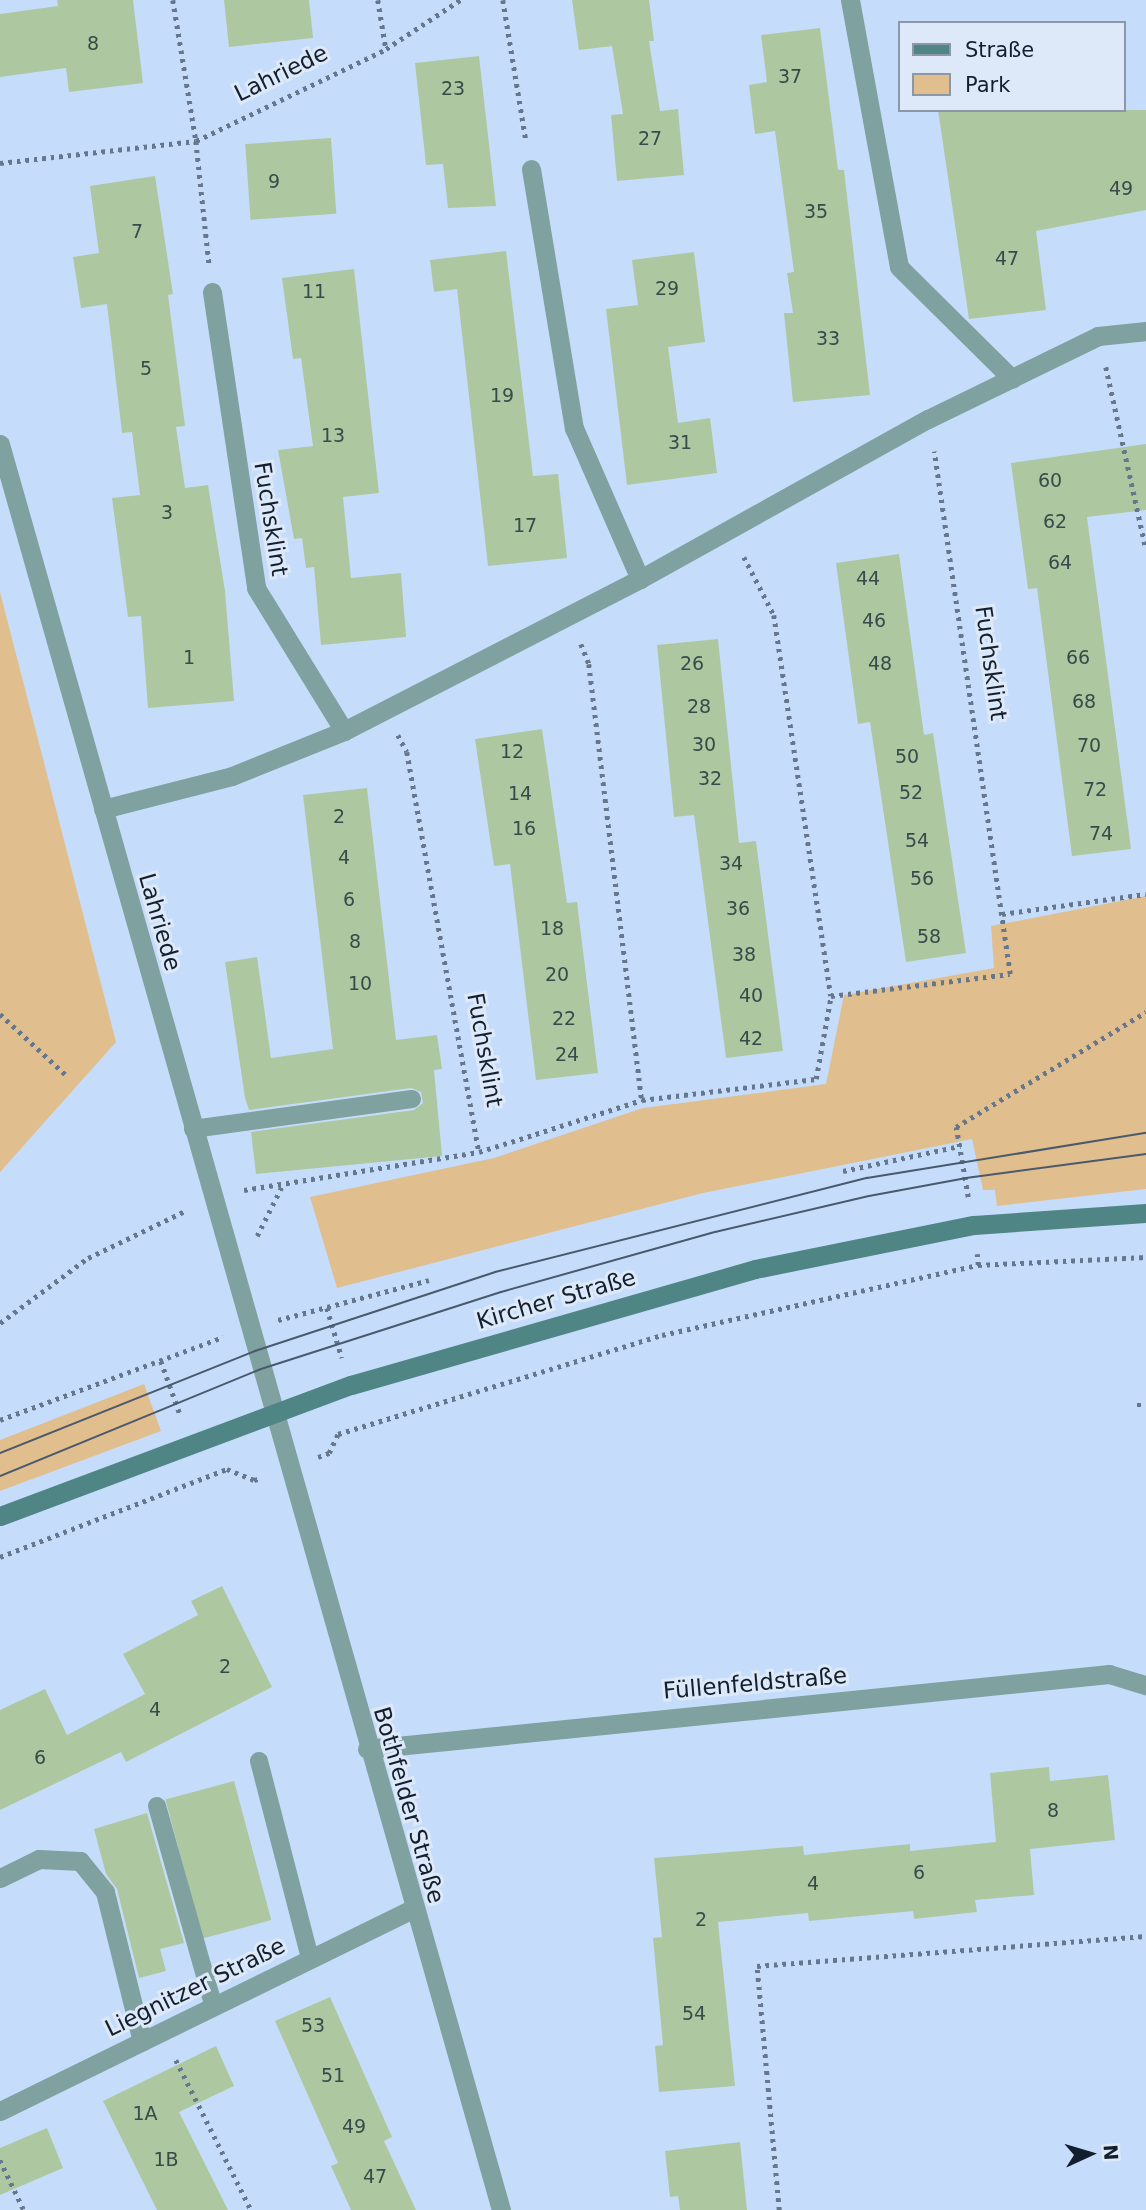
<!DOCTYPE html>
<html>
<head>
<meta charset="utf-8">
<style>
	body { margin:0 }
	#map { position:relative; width:1146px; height:2210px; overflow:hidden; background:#c5ddfb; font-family:"DejaVu Sans",sans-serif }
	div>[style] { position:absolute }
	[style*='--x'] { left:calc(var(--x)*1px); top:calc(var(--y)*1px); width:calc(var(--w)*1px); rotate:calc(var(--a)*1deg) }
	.green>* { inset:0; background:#e1be8e }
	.building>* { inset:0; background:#adc8a0; transform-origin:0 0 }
	.path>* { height:4.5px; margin-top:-2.25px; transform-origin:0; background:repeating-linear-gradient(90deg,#66778d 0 3.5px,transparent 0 8.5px) }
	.service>* { height:18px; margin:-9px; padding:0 9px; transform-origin:9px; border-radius:9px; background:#7fa1a0 }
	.minor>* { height:19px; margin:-9.5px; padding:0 9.5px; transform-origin:9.5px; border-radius:9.5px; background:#7fa1a0 }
	.secondary>* { height:19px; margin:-9.5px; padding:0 9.5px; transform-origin:9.5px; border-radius:9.5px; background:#4f8584 }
	.tram>* { height:2px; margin:-1px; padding:0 1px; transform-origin:1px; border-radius:1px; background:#4a596c }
	span { translate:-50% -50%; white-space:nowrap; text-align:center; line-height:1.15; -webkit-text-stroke:6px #dde9f8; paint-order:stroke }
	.number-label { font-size:19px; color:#3a494a }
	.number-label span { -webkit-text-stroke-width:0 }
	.street-label { font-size:23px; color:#141f2d }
	.legend { position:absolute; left:898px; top:21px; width:228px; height:91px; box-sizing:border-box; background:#dde9f8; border:2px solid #8d98a7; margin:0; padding:9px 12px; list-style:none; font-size:21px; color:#141f2d }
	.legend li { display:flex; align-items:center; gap:14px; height:35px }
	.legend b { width:35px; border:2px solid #8d98a7 }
	.north { position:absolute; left:1055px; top:2119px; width:70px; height:70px; -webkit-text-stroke:5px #dde9f8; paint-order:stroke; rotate:86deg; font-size:19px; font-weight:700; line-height:28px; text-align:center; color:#141f2d }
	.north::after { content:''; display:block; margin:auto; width:24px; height:32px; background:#141f2d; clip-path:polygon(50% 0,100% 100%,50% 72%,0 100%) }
</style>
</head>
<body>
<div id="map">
	<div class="green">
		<div style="clip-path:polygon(0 592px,116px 1042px,0 1172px)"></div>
		<div style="clip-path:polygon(1146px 896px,1146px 1189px,997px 1206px,995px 1190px,983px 1190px,972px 1139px,703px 1193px,337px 1288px,310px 1197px,494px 1158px,643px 1108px,826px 1084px,844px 995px,994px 968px,991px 926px)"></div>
		<div style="clip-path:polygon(144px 1384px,161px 1431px,0 1491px,0 1440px)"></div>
	</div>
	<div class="building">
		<div style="clip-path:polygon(57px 0,133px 0,143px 83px,69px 92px,66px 68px,0 77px,0 14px,58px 6px)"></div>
		<div style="clip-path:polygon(224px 0,309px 0,313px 38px,229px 47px)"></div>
		<div style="clip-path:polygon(572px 0,649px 0,654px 41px,649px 41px,660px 111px,678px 109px,684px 175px,617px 181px,611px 115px,623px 114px,612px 46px,579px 50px)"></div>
		<div style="clip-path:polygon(820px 28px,838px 170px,844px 170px,870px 395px,793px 402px,784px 313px,793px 313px,787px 273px,794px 272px,775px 131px,755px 134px,749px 85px,767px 82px,761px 35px)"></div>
		<div style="clip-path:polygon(479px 56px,496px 206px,448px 208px,443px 164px,426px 165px,415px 63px)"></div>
		<div style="clip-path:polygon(938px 110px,1146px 110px,1146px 210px,1036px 231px,1046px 310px,969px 319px)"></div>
		<div style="left:331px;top:138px;width:76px;height:86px;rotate:86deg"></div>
		<div style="clip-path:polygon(155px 176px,173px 294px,168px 295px,185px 426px,176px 427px,185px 488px,208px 485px,225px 591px,234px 701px,148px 708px,141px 616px,128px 617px,112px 498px,140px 495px,132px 432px,122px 433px,107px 304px,81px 308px,73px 257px,99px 253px,90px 186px)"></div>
		<div style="clip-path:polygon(506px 251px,533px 476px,558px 474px,567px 558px,488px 566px,457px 289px,434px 292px,430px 260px)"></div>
		<div style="clip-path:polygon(694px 252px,705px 342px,668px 347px,678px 423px,710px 418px,717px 473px,627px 485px,606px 309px,638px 305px,632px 260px)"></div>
		<div style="clip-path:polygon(354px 269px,379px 493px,343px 497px,351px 578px,401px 573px,406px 637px,321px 645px,314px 567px,306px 568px,302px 538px,294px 539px,278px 450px,313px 446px,301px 358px,293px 359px,282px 278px)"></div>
		<div style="clip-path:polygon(1146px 444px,1146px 510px,1087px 517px,1131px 849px,1072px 856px,1037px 588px,1028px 589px,1011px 463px)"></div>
		<div style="clip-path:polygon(899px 554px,924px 735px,933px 733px,966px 953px,906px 962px,870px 722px,858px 724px,836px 563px)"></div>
		<div style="clip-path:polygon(718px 639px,739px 843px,756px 841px,783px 1051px,726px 1058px,694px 815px,674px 817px,657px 645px)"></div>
		<div style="clip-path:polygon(542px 729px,567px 903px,577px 902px,598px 1073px,536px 1080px,510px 864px,494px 866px,475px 739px)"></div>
		<div style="clip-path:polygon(367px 788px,396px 1040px,437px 1035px,442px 1069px,434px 1070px,442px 1156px,256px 1174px,251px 1132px,414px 1110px,423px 1103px,421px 1092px,411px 1088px,249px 1110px,245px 1098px,225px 962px,257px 957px,271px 1058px,333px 1049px,303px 795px)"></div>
		<div style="clip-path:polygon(222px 1586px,272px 1687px,126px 1762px,121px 1752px,0 1810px,0 1710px,45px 1689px,67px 1735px,145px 1694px,123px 1654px,198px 1615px,191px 1601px)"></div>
		<div style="clip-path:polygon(1049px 1767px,1050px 1781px,1108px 1775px,1115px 1840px,1030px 1849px,1034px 1895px,975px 1900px,977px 1912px,914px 1919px,913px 1911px,809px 1921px,808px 1913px,718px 1922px,735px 2086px,659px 2092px,655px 2046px,663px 2045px,653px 1938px,662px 1937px,654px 1858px,803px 1846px,804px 1855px,910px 1844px,910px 1851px,996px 1842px,990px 1773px)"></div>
		<div style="left:234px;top:1781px;width:144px;height:71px;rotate:75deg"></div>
		<div style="clip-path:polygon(147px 1813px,184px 1943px,160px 1949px,166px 1971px,139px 1978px,117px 1889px,106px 1874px,94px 1829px)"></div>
		<div style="clip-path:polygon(330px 1997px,392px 2137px,384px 2141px,416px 2210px,351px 2210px,331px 2166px,338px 2163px,275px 2021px)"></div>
		<div style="clip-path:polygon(216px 2046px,234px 2086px,179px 2112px,228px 2210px,157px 2210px,103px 2101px)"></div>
		<div style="clip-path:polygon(47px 2128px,63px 2168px,0 2195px,0 2148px)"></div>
		<div style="clip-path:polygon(740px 2142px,747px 2210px,680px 2210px,678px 2196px,670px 2197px,665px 2151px)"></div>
	</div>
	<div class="path">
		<div style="--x:173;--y:0;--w:143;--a:80.7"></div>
		<div style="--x:196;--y:141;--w:123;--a:83.9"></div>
		<div style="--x:378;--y:0;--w:50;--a:80.7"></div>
		<div style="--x:503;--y:0;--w:143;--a:80.7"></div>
		<div style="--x:0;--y:163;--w:197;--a:-6.4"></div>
		<div style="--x:196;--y:141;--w:211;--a:-25.8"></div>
		<div style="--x:386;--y:49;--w:89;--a:-33.5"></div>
		<div style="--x:1106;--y:367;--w:186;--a:77.6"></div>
		<div style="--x:744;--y:557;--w:65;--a:62.7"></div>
		<div style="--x:774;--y:615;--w:385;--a:81.5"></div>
		<div style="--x:581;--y:644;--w:22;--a:68"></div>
		<div style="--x:589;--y:664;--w:439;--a:83.1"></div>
		<div style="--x:398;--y:735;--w:19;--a:62"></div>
		<div style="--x:407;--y:752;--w:406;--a:79.8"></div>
		<div style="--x:1002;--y:914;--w:145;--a:-7.9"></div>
		<div style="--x:0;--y:1014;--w:90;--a:42.7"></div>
		<div style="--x:843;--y:1171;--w:120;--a:-12.1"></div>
		<div style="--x:244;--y:1190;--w:238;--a:-9.2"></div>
		<div style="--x:479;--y:1152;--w:171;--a:-17.7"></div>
		<div style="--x:642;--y:1100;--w:175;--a:-6.9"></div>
		<div style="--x:816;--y:1079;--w:84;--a:-79.8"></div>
		<div style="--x:831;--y:996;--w:180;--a:-7"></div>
		<div style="--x:1010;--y:974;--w:528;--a:-98.27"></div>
		<div style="--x:968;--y:1197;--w:71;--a:-99.7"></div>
		<div style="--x:956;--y:1127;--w:222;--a:-31.2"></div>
		<div style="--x:257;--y:1236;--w:58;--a:-63.4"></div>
		<div style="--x:978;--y:1265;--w:168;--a:-2.7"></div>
		<div style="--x:327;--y:1308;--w:52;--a:73.3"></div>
		<div style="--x:278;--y:1320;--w:156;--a:-14.8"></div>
		<div style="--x:0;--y:1323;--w:109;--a:-36.5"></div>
		<div style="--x:88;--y:1258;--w:110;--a:-25.9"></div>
		<div style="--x:161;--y:1361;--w:59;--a:70.3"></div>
		<div style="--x:1137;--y:1405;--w:9;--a:0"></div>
		<div style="--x:0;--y:1420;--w:238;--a:-20.4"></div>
		<div style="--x:318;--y:1457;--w:12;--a:-20"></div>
		<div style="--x:329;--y:1453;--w:21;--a:-65"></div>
		<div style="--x:338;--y:1434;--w:339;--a:-17"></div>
		<div style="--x:662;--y:1335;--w:324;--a:-12.5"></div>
		<div style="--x:978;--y:1265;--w:11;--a:-95"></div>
		<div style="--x:0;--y:1557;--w:243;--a:-21.2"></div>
		<div style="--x:227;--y:1469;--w:29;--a:22"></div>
		<div style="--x:254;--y:1480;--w:7;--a:-16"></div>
		<div style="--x:176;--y:2060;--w:168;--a:63.4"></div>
		<div style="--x:0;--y:2160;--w:55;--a:64.4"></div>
		<div style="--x:779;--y:2210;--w:245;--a:-95.2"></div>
		<div style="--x:757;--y:1966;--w:390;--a:-4.4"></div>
	</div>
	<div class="service">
		<div style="--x:193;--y:1129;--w:221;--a:-7.8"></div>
		<div style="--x:259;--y:1761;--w:203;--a:75.5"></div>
		<div style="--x:157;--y:1806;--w:206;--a:74.2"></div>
	</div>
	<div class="minor">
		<div style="--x:850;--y:0;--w:271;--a:79.6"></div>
		<div style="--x:899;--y:267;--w:159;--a:44.7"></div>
		<div style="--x:531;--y:169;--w:263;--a:80.6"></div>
		<div style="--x:574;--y:428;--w:165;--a:66.4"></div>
		<div style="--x:212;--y:292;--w:299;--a:81.5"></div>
		<div style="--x:256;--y:588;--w:168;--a:58.4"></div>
		<div style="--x:0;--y:444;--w:1836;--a:74.16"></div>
		<div style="--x:103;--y:809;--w:133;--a:-14.3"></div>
		<div style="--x:232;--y:776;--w:121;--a:-21.9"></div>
		<div style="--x:344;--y:731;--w:333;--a:-27.2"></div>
		<div style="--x:640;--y:579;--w:329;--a:-29.1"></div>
		<div style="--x:928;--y:419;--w:189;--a:-26"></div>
		<div style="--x:1098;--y:336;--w:48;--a:-5.9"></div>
		<div style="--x:367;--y:1749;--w:746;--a:-5.77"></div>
		<div style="--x:1109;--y:1674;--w:39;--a:17"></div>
		<div style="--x:0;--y:1878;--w:43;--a:-26"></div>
		<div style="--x:39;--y:1859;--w:41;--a:2.8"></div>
		<div style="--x:80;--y:1861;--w:40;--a:51"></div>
		<div style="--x:105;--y:1892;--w:154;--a:76.1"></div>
		<div style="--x:0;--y:2111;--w:460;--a:-26.1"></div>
	</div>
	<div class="secondary">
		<div style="--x:0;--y:1516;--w:375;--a:-20.5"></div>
		<div style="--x:351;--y:1385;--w:420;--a:-16"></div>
		<div style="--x:755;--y:1269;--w:223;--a:-11.4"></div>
		<div style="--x:974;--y:1225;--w:172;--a:-4"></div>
	</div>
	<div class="tram">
		<div style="--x:0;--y:1453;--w:275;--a:-21.8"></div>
		<div style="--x:255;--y:1351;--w:253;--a:-18.2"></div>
		<div style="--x:495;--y:1272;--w:384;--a:-14.2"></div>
		<div style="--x:867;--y:1178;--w:283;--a:-9.2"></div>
		<div style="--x:0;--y:1476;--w:282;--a:-22.3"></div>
		<div style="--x:261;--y:1369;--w:252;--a:-17.8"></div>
		<div style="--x:501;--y:1292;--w:222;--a:-15.7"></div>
		<div style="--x:715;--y:1232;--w:158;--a:-13.2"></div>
		<div style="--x:869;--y:1196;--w:99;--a:-10.5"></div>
		<div style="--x:966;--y:1178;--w:182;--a:-7.6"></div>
	</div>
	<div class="number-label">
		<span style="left:93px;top:44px">8</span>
		<span style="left:790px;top:77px">37</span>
		<span style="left:453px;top:89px">23</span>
		<span style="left:650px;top:139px">27</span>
		<span style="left:274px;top:182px">9</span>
		<span style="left:1121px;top:189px">49</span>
		<span style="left:816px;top:212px">35</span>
		<span style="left:137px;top:232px">7</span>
		<span style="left:1007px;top:259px">47</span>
		<span style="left:667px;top:289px">29</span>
		<span style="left:314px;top:292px">11</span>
		<span style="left:828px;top:339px">33</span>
		<span style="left:146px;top:369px">5</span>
		<span style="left:502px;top:396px">19</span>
		<span style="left:333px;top:436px">13</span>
		<span style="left:680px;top:443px">31</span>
		<span style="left:1050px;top:481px">60</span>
		<span style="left:167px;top:513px">3</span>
		<span style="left:1055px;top:522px">62</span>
		<span style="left:525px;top:526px">17</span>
		<span style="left:1060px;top:563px">64</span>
		<span style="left:868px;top:579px">44</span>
		<span style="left:874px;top:621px">46</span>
		<span style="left:189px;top:658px">1</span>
		<span style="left:1078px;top:658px">66</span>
		<span style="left:692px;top:664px">26</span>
		<span style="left:880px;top:664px">48</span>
		<span style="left:1084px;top:702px">68</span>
		<span style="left:699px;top:707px">28</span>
		<span style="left:704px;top:745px">30</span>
		<span style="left:1089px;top:746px">70</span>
		<span style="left:512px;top:752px">12</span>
		<span style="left:907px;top:757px">50</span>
		<span style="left:710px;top:779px">32</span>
		<span style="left:1095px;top:790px">72</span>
		<span style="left:911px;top:793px">52</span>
		<span style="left:520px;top:794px">14</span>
		<span style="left:339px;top:817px">2</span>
		<span style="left:524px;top:829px">16</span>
		<span style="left:1101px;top:834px">74</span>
		<span style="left:917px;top:841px">54</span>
		<span style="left:344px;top:858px">4</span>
		<span style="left:731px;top:864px">34</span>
		<span style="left:922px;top:879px">56</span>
		<span style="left:349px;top:900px">6</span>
		<span style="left:738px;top:909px">36</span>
		<span style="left:552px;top:929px">18</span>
		<span style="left:929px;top:937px">58</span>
		<span style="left:355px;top:942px">8</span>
		<span style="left:744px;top:955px">38</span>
		<span style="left:557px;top:975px">20</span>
		<span style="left:360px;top:984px">10</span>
		<span style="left:751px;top:996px">40</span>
		<span style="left:564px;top:1019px">22</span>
		<span style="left:751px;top:1039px">42</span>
		<span style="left:567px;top:1055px">24</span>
		<span style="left:225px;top:1667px">2</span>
		<span style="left:155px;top:1710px">4</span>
		<span style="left:40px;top:1758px">6</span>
		<span style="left:1053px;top:1811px">8</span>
		<span style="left:919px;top:1873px">6</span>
		<span style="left:813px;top:1884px">4</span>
		<span style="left:701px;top:1920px">2</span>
		<span style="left:694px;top:2014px">54</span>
		<span style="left:313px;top:2026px">53</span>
		<span style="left:333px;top:2076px">51</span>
		<span style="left:145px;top:2114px">1A</span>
		<span style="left:354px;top:2127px">49</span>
		<span style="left:166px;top:2160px">1B</span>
		<span style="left:375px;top:2177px">47</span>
	</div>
	<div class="street-label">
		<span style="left:281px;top:73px;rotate:-26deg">Lahriede</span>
		<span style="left:271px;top:519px;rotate:81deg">Fuchsklint</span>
		<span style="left:991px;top:663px;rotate:82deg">Fuchsklint</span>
		<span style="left:160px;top:922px;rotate:74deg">Lahriede</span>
		<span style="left:485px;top:1050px;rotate:80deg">Fuchsklint</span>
		<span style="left:556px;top:1299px;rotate:-16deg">Kircher Straße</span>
		<span style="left:755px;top:1683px;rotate:-5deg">Füllenfeldstraße</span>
		<span style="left:409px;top:1805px;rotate:74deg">Bothfelder Straße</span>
		<span style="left:195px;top:1987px;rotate:-26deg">Liegnitzer Straße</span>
	</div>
	<ul class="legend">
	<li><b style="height:9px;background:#4f8584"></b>Straße</li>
	<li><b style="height:19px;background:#e1be8e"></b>Park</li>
	</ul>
	<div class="north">N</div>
</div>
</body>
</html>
